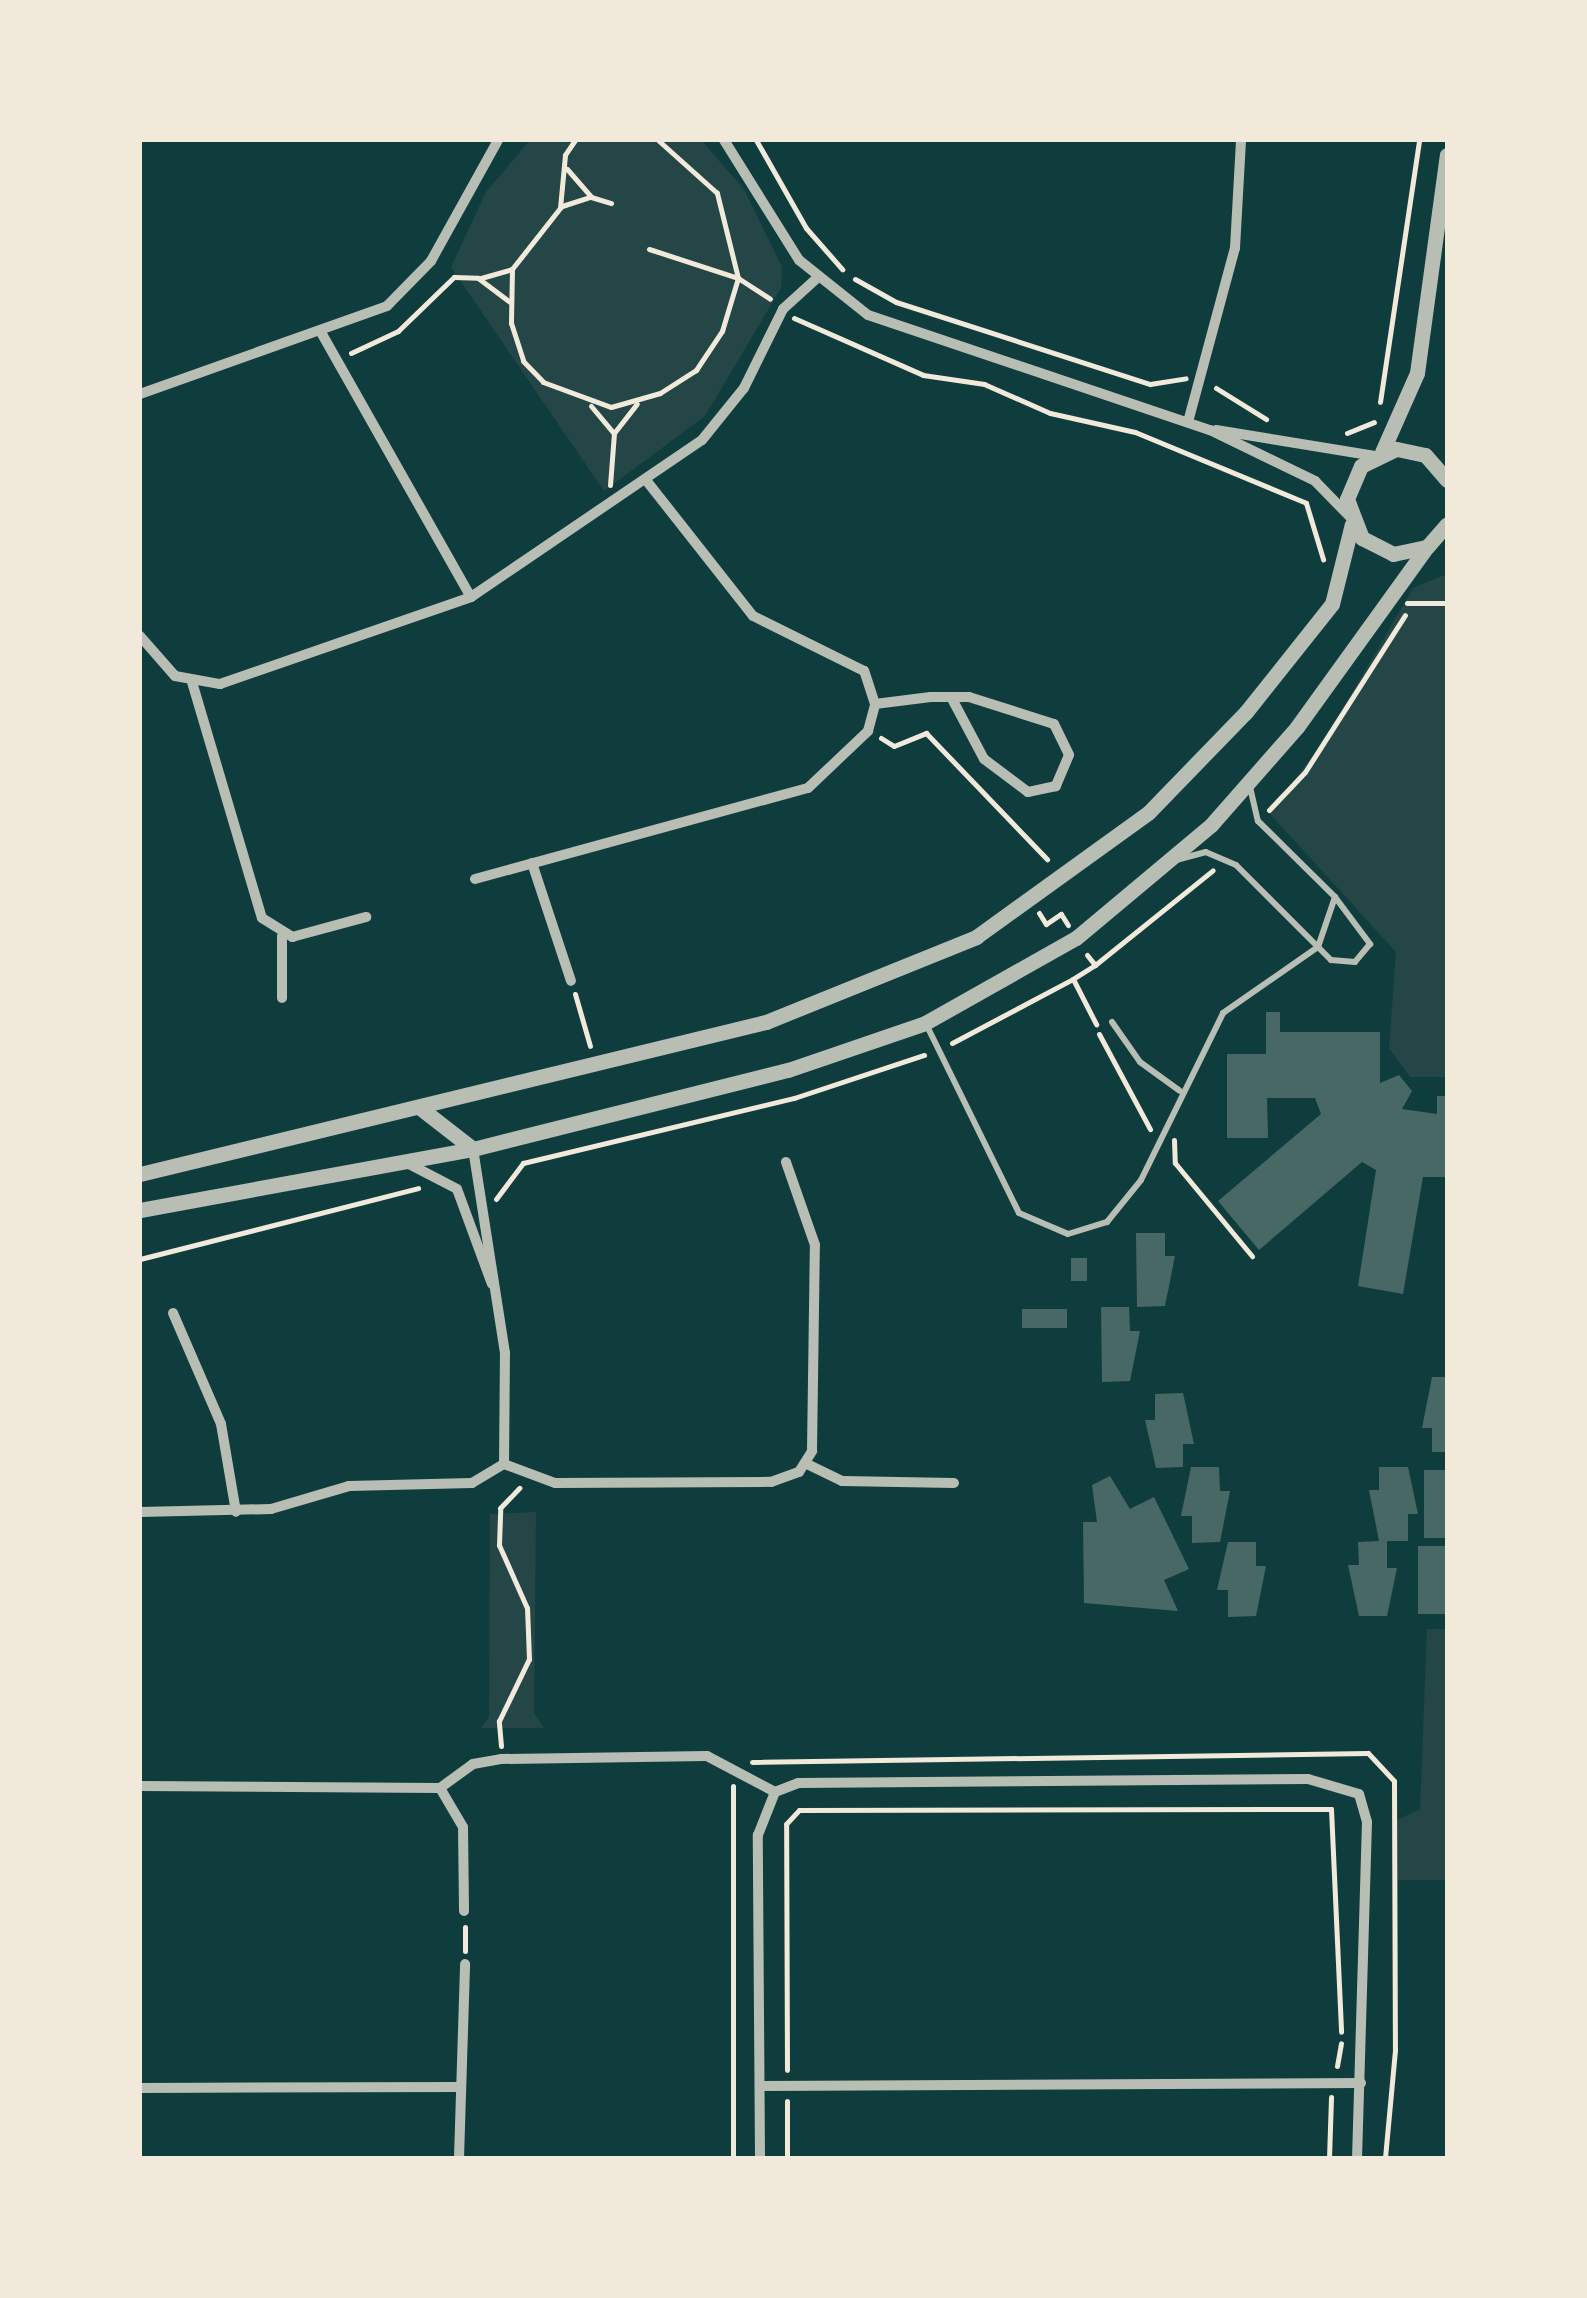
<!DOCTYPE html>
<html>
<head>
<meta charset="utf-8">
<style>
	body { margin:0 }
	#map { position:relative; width:1587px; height:2298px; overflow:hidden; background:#0f3d3e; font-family:Cabin,sans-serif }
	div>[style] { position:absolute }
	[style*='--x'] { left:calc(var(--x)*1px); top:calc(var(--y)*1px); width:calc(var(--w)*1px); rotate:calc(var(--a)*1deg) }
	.green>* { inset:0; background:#244646 }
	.building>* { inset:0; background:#486865; transform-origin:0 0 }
	.path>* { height:5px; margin:-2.5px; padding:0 2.5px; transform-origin:2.5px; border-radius:2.5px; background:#f1e9da }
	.service>* { height:6px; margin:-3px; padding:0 3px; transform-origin:3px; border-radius:3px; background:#b8beb3 }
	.minor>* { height:10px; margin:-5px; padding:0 5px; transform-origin:5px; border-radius:5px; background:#b8beb3 }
	.tertiary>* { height:15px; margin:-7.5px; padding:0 7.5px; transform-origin:7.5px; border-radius:7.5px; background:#b8beb3 }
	span { translate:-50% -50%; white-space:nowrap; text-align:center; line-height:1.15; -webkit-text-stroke:10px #f1e9da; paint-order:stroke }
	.frame { position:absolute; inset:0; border:142px solid #f1e9da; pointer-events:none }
</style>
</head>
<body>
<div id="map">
	<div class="green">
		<div style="clip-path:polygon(530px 140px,701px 140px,744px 189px,782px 267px,781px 288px,705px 416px,604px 491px,451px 267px,486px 192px)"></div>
		<div style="clip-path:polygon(1447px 574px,1447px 1077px,1410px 1077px,1389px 1048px,1396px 952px,1269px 813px,1324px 741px,1413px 588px)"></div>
		<div style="clip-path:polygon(536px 1512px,534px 1713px,544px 1728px,481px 1728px,489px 1717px,490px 1514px)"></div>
		<div style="clip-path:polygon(1427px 1629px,1447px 1629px,1447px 1880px,1394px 1880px,1393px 1822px,1420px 1809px)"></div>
	</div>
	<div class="building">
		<div style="clip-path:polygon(1266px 1012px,1280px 1012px,1280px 1032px,1380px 1032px,1380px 1083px,1399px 1075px,1412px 1091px,1402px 1109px,1437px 1114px,1437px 1096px,1447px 1096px,1447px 1177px,1423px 1177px,1403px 1294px,1358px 1286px,1376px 1170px,1362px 1162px,1259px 1250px,1218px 1201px,1321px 1114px,1315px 1098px,1267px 1098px,1268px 1138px,1227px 1138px,1227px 1054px,1266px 1054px)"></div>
		<div style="clip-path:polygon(1136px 1233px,1165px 1233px,1165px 1256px,1175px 1256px,1165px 1306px,1137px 1307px)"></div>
		<div style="left:1071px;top:1258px;width:16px;height:23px"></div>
		<div style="clip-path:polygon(1101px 1307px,1129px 1307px,1130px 1331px,1140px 1331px,1130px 1381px,1102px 1382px)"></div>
		<div style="left:1022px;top:1309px;width:45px;height:19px"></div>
		<div style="clip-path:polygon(1432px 1377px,1447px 1377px,1447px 1452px,1432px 1452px,1432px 1428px,1422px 1428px)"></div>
		<div style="clip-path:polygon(1183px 1393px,1194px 1444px,1183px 1444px,1183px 1467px,1156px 1468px,1145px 1420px,1155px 1420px,1155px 1394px)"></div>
		<div style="clip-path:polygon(1191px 1467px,1219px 1467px,1220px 1491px,1230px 1491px,1220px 1542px,1192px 1543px,1192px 1516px,1181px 1516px)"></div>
		<div style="clip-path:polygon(1379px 1467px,1408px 1467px,1418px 1514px,1408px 1514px,1408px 1541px,1387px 1541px,1387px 1568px,1397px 1568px,1387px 1616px,1359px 1616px,1348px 1565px,1359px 1565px,1358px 1542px,1379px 1541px,1369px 1490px,1379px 1490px)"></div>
		<div style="left:1424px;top:1470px;width:23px;height:68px"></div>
		<div style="clip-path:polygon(1110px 1476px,1130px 1509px,1154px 1497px,1189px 1569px,1164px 1580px,1178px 1611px,1084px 1603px,1083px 1522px,1097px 1522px,1092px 1485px)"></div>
		<div style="clip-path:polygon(1228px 1542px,1256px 1542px,1256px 1566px,1266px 1566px,1256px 1616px,1228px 1617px,1228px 1590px,1217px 1590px)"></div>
		<div style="left:1418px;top:1546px;width:29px;height:68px"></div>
	</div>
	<div class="path">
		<div style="--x:575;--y:140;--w:18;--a:124"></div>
		<div style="--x:565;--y:155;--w:53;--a:95.4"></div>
		<div style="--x:560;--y:208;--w:78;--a:128.2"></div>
		<div style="--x:512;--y:269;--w:54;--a:91.1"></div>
		<div style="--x:511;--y:323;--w:40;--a:72"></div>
		<div style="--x:523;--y:361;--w:29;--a:46"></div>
		<div style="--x:543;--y:382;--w:72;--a:20.2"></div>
		<div style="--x:611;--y:407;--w:51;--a:-15.9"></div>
		<div style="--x:660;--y:393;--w:43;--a:-32.6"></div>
		<div style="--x:696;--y:370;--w:47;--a:-56.3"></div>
		<div style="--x:722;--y:331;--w:55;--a:-73.2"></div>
		<div style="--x:738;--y:278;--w:88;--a:-103.9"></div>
		<div style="--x:717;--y:193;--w:79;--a:-138.1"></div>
		<div style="--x:756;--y:140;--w:101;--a:60.4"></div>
		<div style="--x:806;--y:228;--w:55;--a:48.7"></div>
		<div style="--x:567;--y:169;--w:37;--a:49"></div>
		<div style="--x:591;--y:197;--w:21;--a:17"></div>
		<div style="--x:562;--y:206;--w:28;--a:-18"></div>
		<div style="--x:649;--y:249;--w:94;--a:18"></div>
		<div style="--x:738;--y:278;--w:38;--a:33"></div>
		<div style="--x:481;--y:278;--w:32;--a:-16"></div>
		<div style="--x:855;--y:279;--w:47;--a:29.3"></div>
		<div style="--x:896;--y:302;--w:267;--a:17.9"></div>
		<div style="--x:1150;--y:384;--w:36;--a:-9"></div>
		<div style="--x:794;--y:318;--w:141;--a:23.8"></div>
		<div style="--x:923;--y:375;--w:62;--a:8.4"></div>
		<div style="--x:984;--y:384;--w:72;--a:23.7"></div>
		<div style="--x:1050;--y:413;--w:87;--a:12.6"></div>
		<div style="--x:1135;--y:432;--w:185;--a:22.5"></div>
		<div style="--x:1306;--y:503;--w:59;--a:73.1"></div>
		<div style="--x:351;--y:353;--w:52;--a:-25.1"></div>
		<div style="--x:398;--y:331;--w:78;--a:-44"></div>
		<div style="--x:454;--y:277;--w:24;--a:2"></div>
		<div style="--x:478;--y:278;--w:39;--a:37"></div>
		<div style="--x:1216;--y:388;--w:59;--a:31.8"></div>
		<div style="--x:1380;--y:402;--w:265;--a:-81.5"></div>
		<div style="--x:591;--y:406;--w:35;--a:50"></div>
		<div style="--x:1347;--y:433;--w:29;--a:-22"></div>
		<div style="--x:610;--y:485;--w:52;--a:-85.6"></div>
		<div style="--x:614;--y:433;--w:37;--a:-52"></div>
		<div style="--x:1407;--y:603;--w:40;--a:0"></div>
		<div style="--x:881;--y:738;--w:15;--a:32"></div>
		<div style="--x:894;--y:746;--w:35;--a:-22"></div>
		<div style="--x:926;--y:733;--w:175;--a:46.2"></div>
		<div style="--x:1269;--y:810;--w:52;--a:-46.5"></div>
		<div style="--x:1305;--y:772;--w:186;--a:-57.5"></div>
		<div style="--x:1039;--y:913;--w:13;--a:58"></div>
		<div style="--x:1046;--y:924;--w:18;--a:-34"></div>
		<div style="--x:1061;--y:914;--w:13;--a:58"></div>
		<div style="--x:1087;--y:955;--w:13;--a:51"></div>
		<div style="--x:1095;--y:965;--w:26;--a:148"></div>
		<div style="--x:1073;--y:979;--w:51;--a:62.9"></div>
		<div style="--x:1095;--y:965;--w:151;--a:-38.8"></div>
		<div style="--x:575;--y:994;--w:54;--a:73.9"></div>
		<div style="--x:1099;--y:1034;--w:108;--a:61.8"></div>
		<div style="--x:952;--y:1043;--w:137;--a:-27.9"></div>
		<div style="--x:1174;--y:1140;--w:23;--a:88"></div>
		<div style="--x:1175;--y:1163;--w:121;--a:50.4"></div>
		<div style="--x:496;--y:1199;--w:45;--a:-53.1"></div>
		<div style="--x:523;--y:1163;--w:279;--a:-13.5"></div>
		<div style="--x:794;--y:1098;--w:137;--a:-18.3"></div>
		<div style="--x:140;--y:1259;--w:287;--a:-14.3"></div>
		<div style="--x:501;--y:1746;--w:25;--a:-95"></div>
		<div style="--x:499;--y:1721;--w:69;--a:-64.2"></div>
		<div style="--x:529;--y:1659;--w:51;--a:-92.2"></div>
		<div style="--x:527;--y:1608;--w:69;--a:-114"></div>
		<div style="--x:499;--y:1545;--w:37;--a:-88"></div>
		<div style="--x:500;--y:1508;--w:28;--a:-46"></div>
		<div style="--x:752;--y:1762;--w:616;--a:-0.84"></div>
		<div style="--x:1368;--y:1753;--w:38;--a:47"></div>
		<div style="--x:1394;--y:1781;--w:269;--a:89.8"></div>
		<div style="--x:1395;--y:2050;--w:108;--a:95.3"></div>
		<div style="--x:733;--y:1786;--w:372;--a:90"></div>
		<div style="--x:465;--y:1927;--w:24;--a:90"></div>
		<div style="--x:1337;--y:2066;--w:23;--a:-80"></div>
		<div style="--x:787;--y:2070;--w:246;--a:-90.2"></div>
		<div style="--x:786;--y:1824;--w:19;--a:-47"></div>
		<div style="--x:799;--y:1810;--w:532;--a:-0.11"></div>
		<div style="--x:1331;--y:1809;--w:223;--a:87.4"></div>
		<div style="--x:787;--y:2101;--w:57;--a:90"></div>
		<div style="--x:1329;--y:2158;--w:61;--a:-88.1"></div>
	</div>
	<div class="service">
		<div style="--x:1250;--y:787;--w:35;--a:77"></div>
		<div style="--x:1258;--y:821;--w:108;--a:44.6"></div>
		<div style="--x:1112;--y:1022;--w:49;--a:55"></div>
		<div style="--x:1140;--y:1062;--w:49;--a:35.9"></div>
		<div style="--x:927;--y:1026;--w:208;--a:63.8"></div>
		<div style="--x:1019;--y:1213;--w:53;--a:23.2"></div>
		<div style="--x:1068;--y:1234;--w:41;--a:-17.1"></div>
		<div style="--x:1107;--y:1222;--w:54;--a:-51"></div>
		<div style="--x:1141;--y:1180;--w:186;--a:-63.8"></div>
		<div style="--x:1223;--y:1013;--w:116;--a:-34.8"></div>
		<div style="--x:1318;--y:947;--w:53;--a:-71.2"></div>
		<div style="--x:1335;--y:897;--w:59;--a:53.3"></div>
		<div style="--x:1370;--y:944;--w:23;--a:130"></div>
		<div style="--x:1355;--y:962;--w:24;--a:-175"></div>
		<div style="--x:1331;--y:960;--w:134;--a:-135"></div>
		<div style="--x:1236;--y:865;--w:33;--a:-157"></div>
		<div style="--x:1206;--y:852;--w:28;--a:165"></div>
	</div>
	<div class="minor">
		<div style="--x:724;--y:140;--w:142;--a:58"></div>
		<div style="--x:799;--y:260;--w:88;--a:38.6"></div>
		<div style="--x:868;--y:315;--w:361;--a:18.6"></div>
		<div style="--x:1210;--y:430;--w:117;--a:25.9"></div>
		<div style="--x:1315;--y:481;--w:49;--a:45.8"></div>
		<div style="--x:322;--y:334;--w:302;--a:60.5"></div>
		<div style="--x:140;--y:394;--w:262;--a:-19.6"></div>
		<div style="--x:387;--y:306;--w:63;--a:-45.6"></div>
		<div style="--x:431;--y:261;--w:138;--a:-61"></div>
		<div style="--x:1188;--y:422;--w:180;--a:-74.9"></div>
		<div style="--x:1235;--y:248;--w:108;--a:-86.8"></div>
		<div style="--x:1216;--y:430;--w:161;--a:9.3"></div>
		<div style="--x:140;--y:636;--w:53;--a:48.8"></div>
		<div style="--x:175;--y:676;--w:46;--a:10.1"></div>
		<div style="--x:220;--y:684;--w:266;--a:-19.1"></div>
		<div style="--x:471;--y:597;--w:279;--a:-34.2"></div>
		<div style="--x:702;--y:440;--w:67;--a:-51.1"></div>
		<div style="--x:744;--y:388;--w:88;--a:-63.7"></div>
		<div style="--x:783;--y:309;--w:45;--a:-42.3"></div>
		<div style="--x:192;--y:682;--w:246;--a:73.5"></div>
		<div style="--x:262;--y:918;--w:36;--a:32"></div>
		<div style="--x:292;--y:937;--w:77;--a:-15.1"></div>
		<div style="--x:875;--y:704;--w:56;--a:-7.1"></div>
		<div style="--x:931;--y:697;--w:38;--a:0"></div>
		<div style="--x:969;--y:697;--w:89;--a:17.6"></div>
		<div style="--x:1054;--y:724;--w:34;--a:64"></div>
		<div style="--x:1069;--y:755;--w:34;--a:113"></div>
		<div style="--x:1056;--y:786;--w:29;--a:168"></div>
		<div style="--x:1028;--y:792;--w:55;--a:-143.1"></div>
		<div style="--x:984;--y:759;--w:70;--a:-118"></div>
		<div style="--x:532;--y:863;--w:124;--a:71.7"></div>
		<div style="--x:475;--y:879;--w:345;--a:-15.3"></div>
		<div style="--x:808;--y:788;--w:83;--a:-43.5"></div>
		<div style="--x:868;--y:731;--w:28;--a:-75"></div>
		<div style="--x:875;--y:704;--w:35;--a:-108"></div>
		<div style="--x:864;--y:671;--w:124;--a:-153.6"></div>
		<div style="--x:753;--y:616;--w:173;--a:-128.2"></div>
		<div style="--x:282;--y:998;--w:62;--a:-90"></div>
		<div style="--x:409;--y:1164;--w:54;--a:27.5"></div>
		<div style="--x:457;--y:1189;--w:101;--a:69.8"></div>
		<div style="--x:173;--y:1313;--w:121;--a:66.6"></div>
		<div style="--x:221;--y:1424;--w:89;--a:80.3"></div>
		<div style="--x:504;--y:1464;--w:54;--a:20.4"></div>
		<div style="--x:555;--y:1483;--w:216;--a:-0.3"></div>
		<div style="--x:771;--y:1482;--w:30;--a:-20"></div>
		<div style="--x:799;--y:1472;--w:25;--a:-58"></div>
		<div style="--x:812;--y:1451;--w:206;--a:-89.2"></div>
		<div style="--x:815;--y:1245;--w:88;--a:-109.3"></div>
		<div style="--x:807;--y:1464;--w:39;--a:26"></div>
		<div style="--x:842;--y:1481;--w:112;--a:1"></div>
		<div style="--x:140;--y:1512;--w:131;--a:-1.3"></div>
		<div style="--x:271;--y:1509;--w:81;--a:-16.4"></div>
		<div style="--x:349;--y:1486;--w:123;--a:-1.4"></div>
		<div style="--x:472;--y:1483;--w:37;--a:-31"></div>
		<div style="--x:504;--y:1464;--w:111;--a:-89.5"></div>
		<div style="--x:505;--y:1353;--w:206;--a:-98.9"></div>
		<div style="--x:140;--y:1786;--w:300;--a:0.4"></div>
		<div style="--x:440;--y:1788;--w:45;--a:59.5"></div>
		<div style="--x:463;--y:1827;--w:84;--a:89.3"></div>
		<div style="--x:440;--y:1788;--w:41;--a:-36"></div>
		<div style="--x:473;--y:1764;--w:28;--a:-10"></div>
		<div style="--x:501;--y:1759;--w:206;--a:-0.8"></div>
		<div style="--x:707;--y:1756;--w:77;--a:27.9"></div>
		<div style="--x:760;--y:2086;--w:601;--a:-0.29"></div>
		<div style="--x:140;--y:2088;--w:318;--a:-0.2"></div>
		<div style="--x:459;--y:2158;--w:194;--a:-88.2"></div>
		<div style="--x:760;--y:2158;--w:323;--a:-90.4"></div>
		<div style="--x:758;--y:1835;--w:46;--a:-68.4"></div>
		<div style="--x:775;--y:1792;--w:25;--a:-21"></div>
		<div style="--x:798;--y:1783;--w:510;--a:-0.45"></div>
		<div style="--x:1308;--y:1779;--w:53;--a:16.4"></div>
		<div style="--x:1359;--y:1794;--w:29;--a:74"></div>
		<div style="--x:1367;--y:1822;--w:336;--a:91.7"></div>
	</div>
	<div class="tertiary">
		<div style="--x:1382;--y:452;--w:86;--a:-66.1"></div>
		<div style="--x:1417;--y:373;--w:220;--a:-82.2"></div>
		<div style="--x:1447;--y:480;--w:33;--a:-131"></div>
		<div style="--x:1425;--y:455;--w:30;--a:-168"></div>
		<div style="--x:1396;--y:449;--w:39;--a:154"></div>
		<div style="--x:1361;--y:466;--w:36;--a:113"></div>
		<div style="--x:1347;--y:499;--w:42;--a:69"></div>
		<div style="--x:1362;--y:538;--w:35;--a:27"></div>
		<div style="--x:1393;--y:554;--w:35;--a:-12"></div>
		<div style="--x:1427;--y:547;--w:30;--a:-49"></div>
		<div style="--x:419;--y:1107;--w:68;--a:37.9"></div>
		<div style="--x:140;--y:1174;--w:644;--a:-13.65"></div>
		<div style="--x:766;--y:1022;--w:227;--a:-22"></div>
		<div style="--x:976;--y:937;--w:213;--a:-35.8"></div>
		<div style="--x:1149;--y:812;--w:139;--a:-45.9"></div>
		<div style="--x:1246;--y:712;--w:138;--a:-51.5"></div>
		<div style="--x:1332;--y:604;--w:82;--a:-76"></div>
		<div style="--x:140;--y:1210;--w:339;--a:-10.4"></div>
		<div style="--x:473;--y:1149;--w:325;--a:-14.1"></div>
		<div style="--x:788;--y:1070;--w:145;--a:-18.9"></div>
		<div style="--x:925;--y:1023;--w:173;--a:-29.4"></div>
		<div style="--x:1076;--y:938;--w:176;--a:-39.9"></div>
		<div style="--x:1211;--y:825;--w:130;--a:-48.7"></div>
		<div style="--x:1297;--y:727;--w:222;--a:-54.2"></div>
	</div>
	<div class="frame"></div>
</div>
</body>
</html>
